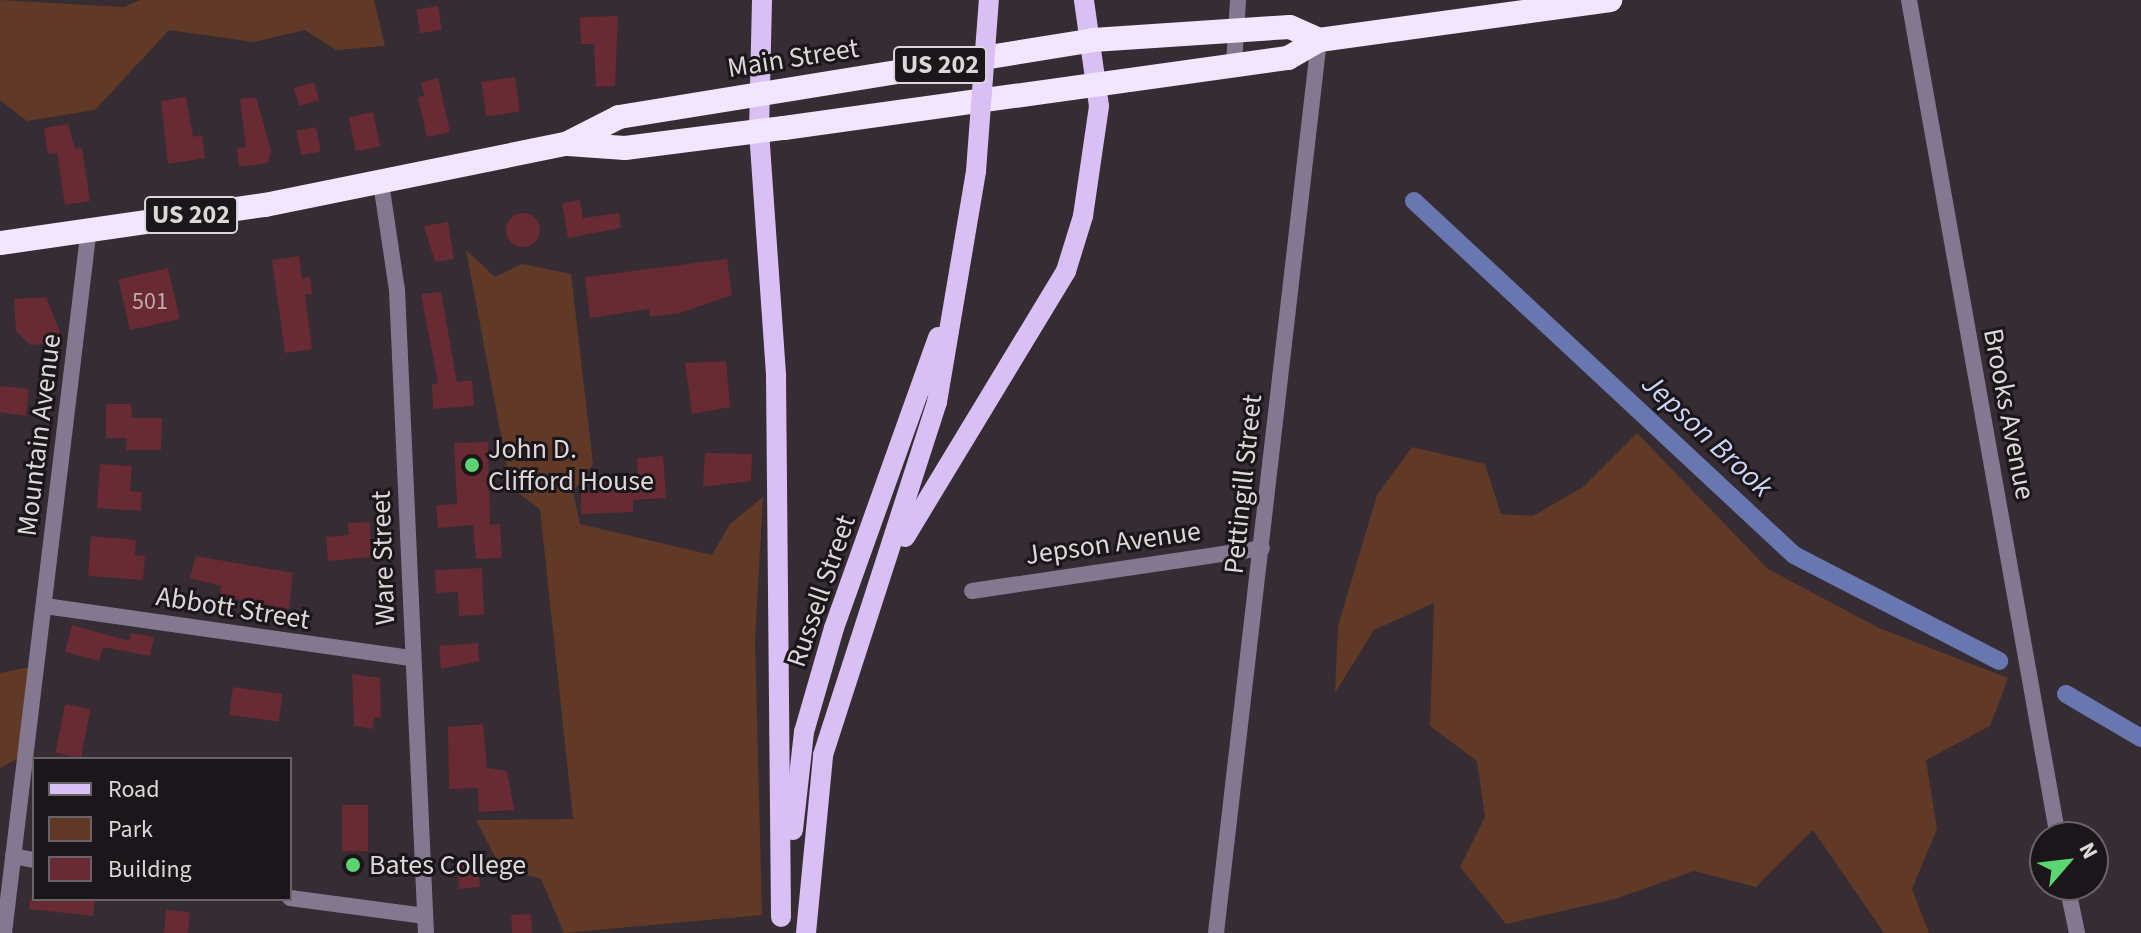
<!DOCTYPE html>
<html>
<head>
<meta charset="utf-8">
<style>
	body { margin:0 }
	#map { position:relative; width:2141px; height:933px; overflow:hidden; background:#362c33; font-family:"Source Sans 3",sans-serif }
	div>[style] { position:absolute }
	[style*='--x'] { left:calc(var(--x)*1px); top:calc(var(--y)*1px); width:calc(var(--w)*1px); rotate:calc(var(--a)*1deg) }
	.green>* { inset:0; background:#603a27 }
	.canal>* { height:18px; margin:-9px; padding:0 9px; transform-origin:9px; border-radius:9px; background:#6977b0 }
	.building>* { inset:0; background:#682a33; transform-origin:0 0 }
	.round { border-radius:50% }
	.street>* { height:16px; margin:-8px; padding:0 8px; transform-origin:8px; border-radius:8px; background:#847891 }
	.primary>* { height:20px; margin:-10px; padding:0 10px; transform-origin:10px; border-radius:10px; background:#d9c0f4 }
	.highway>* { height:24px; margin:-12px; padding:0 12px; transform-origin:12px; border-radius:12px; background:#f1e5ff }
	.primary-bridge>* { height:20px; margin:-10px; padding:0 10px; transform-origin:10px; border-radius:10px; background:#d9c0f4 }
	.dots>* { width:22px; height:22px; translate:-50% -50%; box-sizing:border-box; border:4px solid #1b1619; border-radius:50% }
	span { translate:-50% -50%; white-space:nowrap; text-align:center; line-height:1.15; -webkit-text-stroke:6px #1b1619; paint-order:stroke }
	.number-label { font-size:24px; color:#c0acb1 }
	.number-label span { -webkit-text-stroke-width:0 }
	.shield-label span { padding:2px 6px; background:#1b1619; border:2px solid; border-radius:6px; -webkit-text-stroke-width:0 }
	.shield-label { font-size:26px; color:#ddd7db; font-weight:700 }
	.street-label { font-size:28px; color:#ddd7db }
	.poi-label { font-size:28px; color:#ddd7db }
	.left { translate:0 -50%; text-align:left }
	.water-label { font-size:30px; color:#cdd6f8; font-style:italic }
	.legend { position:absolute; left:32px; top:757px; width:260px; height:144px; box-sizing:border-box; background:#1b1619; border:2px solid #696367; margin:0; padding:10px 14px; list-style:none; font-size:24px; color:#ddd7db }
	.legend li { display:flex; align-items:center; gap:16px; height:40px }
	.legend b { width:40px; border:2px solid #696367 }
	.north { position:absolute; left:2029px; top:821px; width:80px; height:80px; box-sizing:border-box; background:#1b1619; border:2px solid #696367; border-radius:50%; rotate:62deg; font-size:22px; font-weight:700; line-height:32px; text-align:center; color:#ddd7db }
	.north::after { content:''; display:block; margin:auto; width:28px; height:36px; background:#5ad56f; clip-path:polygon(50% 0,100% 100%,50% 72%,0 100%) }
</style>
</head>
<body>
<div id="map">
	<div class="green">
		<div style="clip-path:polygon(0 0,124px 7px,140px 0,374px 0,385px 46px,336px 50px,305px 30px,254px 42px,169px 30px,95px 110px,27px 121px,0 100px)"></div>
		<div style="clip-path:polygon(466px 250px,495px 277px,522px 264px,571px 274px,593px 464px,573px 492px,580px 524px,712px 555px,730px 524px,763px 497px,755px 640px,762px 915px,564px 933px,541px 879px,501px 868px,476px 820px,573px 819px,540px 509px,511px 488px)"></div>
		<div style="clip-path:polygon(1637px 433px,1768px 569px,1879px 628px,2008px 678px,1990px 726px,1926px 760px,1937px 829px,1912px 889px,1929px 933px,1884px 933px,1813px 830px,1756px 887px,1694px 871px,1615px 899px,1506px 924px,1460px 867px,1485px 817px,1477px 761px,1430px 726px,1434px 603px,1374px 630px,1335px 693px,1338px 626px,1377px 495px,1412px 447px,1485px 464px,1501px 514px,1533px 516px,1583px 487px)"></div>
		<div style="clip-path:polygon(29px 667px,18px 758px,0 768px,0 673px)"></div>
	</div>
	<div class="canal">
		<div style="--x:1414;--y:201;--w:519;--a:42.97"></div>
		<div style="--x:1794;--y:555;--w:231;--a:27.3"></div>
		<div style="--x:2066;--y:694;--w:87;--a:30.4"></div>
	</div>
	<div class="building">
		<div style="left:438px;top:6px;width:24px;height:22px;rotate:81deg"></div>
		<div style="clip-path:polygon(618px 16px,615px 86px,596px 87px,594px 44px,581px 44px,580px 17px)"></div>
		<div style="left:515px;top:77px;width:35px;height:34px;rotate:82deg"></div>
		<div style="clip-path:polygon(438px 78px,450px 132px,427px 137px,418px 97px,424px 96px,421px 82px)"></div>
		<div style="left:314px;top:82px;width:19px;height:21px;rotate:74deg"></div>
		<div style="clip-path:polygon(186px 97px,193px 137px,202px 135px,205px 158px,168px 164px,161px 101px)"></div>
		<div style="clip-path:polygon(256px 97px,271px 150px,268px 163px,239px 167px,237px 148px,246px 147px,240px 99px)"></div>
		<div style="left:373px;top:112px;width:35px;height:25px;rotate:78deg"></div>
		<div style="clip-path:polygon(68px 124px,75px 149px,82px 148px,90px 201px,65px 205px,57px 153px,48px 154px,44px 128px)"></div>
		<div style="left:316px;top:127px;width:25px;height:20px;rotate:79deg"></div>
		<div style="clip-path:polygon(580px 200px,583px 218px,619px 213px,621px 228px,568px 238px,562px 203px)"></div>
		<div class="round" style="left:506px;top:213px;width:34px;height:34px"></div>
		<div style="clip-path:polygon(448px 222px,454px 259px,435px 262px,424px 226px)"></div>
		<div style="clip-path:polygon(299px 256px,302px 279px,310px 277px,312px 294px,305px 295px,312px 349px,285px 353px,272px 260px)"></div>
		<div style="clip-path:polygon(727px 259px,732px 295px,680px 313px,650px 317px,649px 309px,590px 318px,585px 277px)"></div>
		<div style="left:168px;top:268px;width:52px;height:51px;rotate:77deg"></div>
		<div style="clip-path:polygon(441px 292px,457px 382px,472px 380px,474px 406px,433px 409px,432px 384px,438px 383px,421px 294px)"></div>
		<div style="clip-path:polygon(46px 297px,64px 342px,30px 345px,16px 331px,14px 299px)"></div>
		<div style="clip-path:polygon(726px 361px,730px 407px,692px 414px,685px 363px)"></div>
		<div style="clip-path:polygon(0 386px,29px 389px,26px 416px,0 412px)"></div>
		<div style="clip-path:polygon(106px 404px,131px 404px,132px 418px,162px 418px,161px 450px,126px 450px,127px 438px,106px 438px)"></div>
		<div style="clip-path:polygon(488px 442px,490px 525px,500px 524px,502px 558px,476px 559px,473px 525px,438px 528px,436px 505px,457px 504px,454px 443px)"></div>
		<div style="clip-path:polygon(705px 453px,752px 454px,751px 481px,703px 487px)"></div>
		<div style="clip-path:polygon(663px 456px,666px 498px,633px 500px,633px 512px,581px 514px,581px 491px,600px 491px,600px 479px,638px 478px,637px 458px)"></div>
		<div style="clip-path:polygon(100px 464px,132px 466px,130px 491px,142px 492px,141px 511px,97px 508px)"></div>
		<div style="clip-path:polygon(370px 522px,372px 557px,328px 561px,326px 537px,349px 535px,348px 523px)"></div>
		<div style="clip-path:polygon(91px 536px,136px 540px,135px 555px,145px 556px,143px 580px,88px 576px)"></div>
		<div style="clip-path:polygon(196px 556px,293px 573px,289px 609px,220px 596px,221px 586px,190px 578px)"></div>
		<div style="clip-path:polygon(482px 568px,484px 615px,459px 616px,458px 592px,436px 593px,435px 570px)"></div>
		<div style="clip-path:polygon(72px 625px,129px 641px,131px 633px,154px 637px,150px 656px,103px 647px,99px 661px,65px 652px)"></div>
		<div style="clip-path:polygon(478px 643px,479px 661px,441px 669px,439px 646px)"></div>
		<div style="clip-path:polygon(352px 674px,380px 678px,381px 718px,374px 717px,373px 729px,354px 726px)"></div>
		<div style="left:233px;top:687px;width:50px;height:28px;rotate:8deg"></div>
		<div style="left:65px;top:704px;width:26px;height:50px;rotate:11deg"></div>
		<div style="clip-path:polygon(483px 724px,487px 768px,507px 771px,514px 810px,479px 812px,478px 788px,449px 789px,448px 727px)"></div>
		<div style="left:342px;top:805px;width:26px;height:46px"></div>
		<div style="left:477px;top:857px;width:30px;height:21px;rotate:84deg"></div>
		<div style="clip-path:polygon(30px 899px,95px 899px,93px 916px,29px 909px)"></div>
		<div style="left:166px;top:910px;width:24px;height:23px;rotate:5deg"></div>
		<div style="left:531px;top:914px;width:19px;height:20px;rotate:87deg"></div>
	</div>
	<div class="street">
		<div style="--x:1909;--y:0;--w:850;--a:79.91"></div>
		<div style="--x:1234;--y:64;--w:64;--a:-86.4"></div>
		<div style="--x:381;--y:183;--w:108;--a:81.5"></div>
		<div style="--x:397;--y:290;--w:644;--a:87.42"></div>
		<div style="--x:972;--y:591;--w:293;--a:-8.4"></div>
		<div style="--x:45;--y:606;--w:371;--a:8.1"></div>
		<div style="--x:13;--y:856;--w:21;--a:11"></div>
		<div style="--x:2067;--y:885;--w:49;--a:78.2"></div>
		<div style="--x:290;--y:898;--w:136;--a:7.6"></div>
		<div style="--x:4;--y:933;--w:710;--a:-83.13"></div>
		<div style="--x:1216;--y:933;--w:899;--a:-83.42"></div>
	</div>
	<div class="primary">
		<div style="--x:762;--y:0;--w:131;--a:91.3"></div>
		<div style="--x:759;--y:131;--w:246;--a:86"></div>
		<div style="--x:776;--y:376;--w:541;--a:89.47"></div>
		<div style="--x:905;--y:537;--w:311;--a:-58.8"></div>
		<div style="--x:1066;--y:271;--w:58;--a:-72.8"></div>
		<div style="--x:1083;--y:216;--w:111;--a:-81.7"></div>
		<div style="--x:1099;--y:106;--w:107;--a:-98.1"></div>
		<div style="--x:793;--y:830;--w:99;--a:-83.6"></div>
		<div style="--x:804;--y:732;--w:108;--a:-73.9"></div>
		<div style="--x:834;--y:628;--w:309;--a:-70.3"></div>
		<div style="--x:806;--y:933;--w:179;--a:-84.5"></div>
		<div style="--x:823;--y:755;--w:371;--a:-72.1"></div>
		<div style="--x:937;--y:402;--w:234;--a:-80.4"></div>
	</div>
	<div class="highway">
		<div style="--x:568;--y:144;--w:57;--a:4"></div>
		<div style="--x:625;--y:148;--w:160;--a:-7.2"></div>
		<div style="--x:784;--y:128;--w:509;--a:-7.91"></div>
		<div style="--x:1288;--y:58;--w:36;--a:-30"></div>
		<div style="--x:1319;--y:40;--w:294;--a:-7.8"></div>
		<div style="--x:0;--y:243;--w:268;--a:-8.2"></div>
		<div style="--x:265;--y:205;--w:307;--a:-11.5"></div>
		<div style="--x:566;--y:144;--w:59;--a:-27"></div>
		<div style="--x:619;--y:117;--w:480;--a:-9.2"></div>
		<div style="--x:1093;--y:40;--w:197;--a:-3.8"></div>
		<div style="--x:1290;--y:27;--w:32;--a:24"></div>
	</div>
	<div class="primary-bridge">
		<div style="--x:976;--y:171;--w:171;--a:-85.7"></div>
	</div>
	<div class="dots">
		<div style="left:472px;top:465px;background:#5ad56f"></div>
		<div style="left:353px;top:865px;background:#5ad56f"></div>
	</div>
	<div class="number-label">
		<span style="left:150px;top:302px">501</span>
	</div>
	<div class="shield-label">
		<span style="left:940px;top:65px">US 202</span>
		<span style="left:191px;top:215px">US 202</span>
	</div>
	<div class="street-label">
		<span style="left:793px;top:58px;rotate:-9deg">Main Street</span>
		<span style="left:2009px;top:414px;rotate:79deg">Brooks Avenue</span>
		<span style="left:39px;top:435px;rotate:-83deg">Mountain Avenue</span>
		<span style="left:1243px;top:484px;rotate:-84deg">Pettingill Street</span>
		<span style="left:1113px;top:543px;rotate:-8deg">Jepson Avenue</span>
		<span style="left:383px;top:558px;rotate:-92deg">Ware Street</span>
		<span style="left:821px;top:591px;rotate:-71deg">Russell Street</span>
		<span style="left:233px;top:608px;rotate:9deg">Abbott Street</span>
	</div>
	<div class="poi-label">
		<span class="left" style="left:488px;top:465px">John D.<br>Clifford House</span>
		<span class="left" style="left:369px;top:865px">Bates College</span>
	</div>
	<div class="water-label">
		<span style="left:1707px;top:436px;rotate:43deg">Jepson Brook</span>
	</div>
	<ul class="legend">
	<li><b style="height:10px;background:#d9c0f4"></b>Road</li>
	<li><b style="height:22px;background:#603a27"></b>Park</li>
	<li><b style="height:22px;background:#682a33"></b>Building</li>
	</ul>
	<div class="north">N</div>
</div>
</body>
</html>
